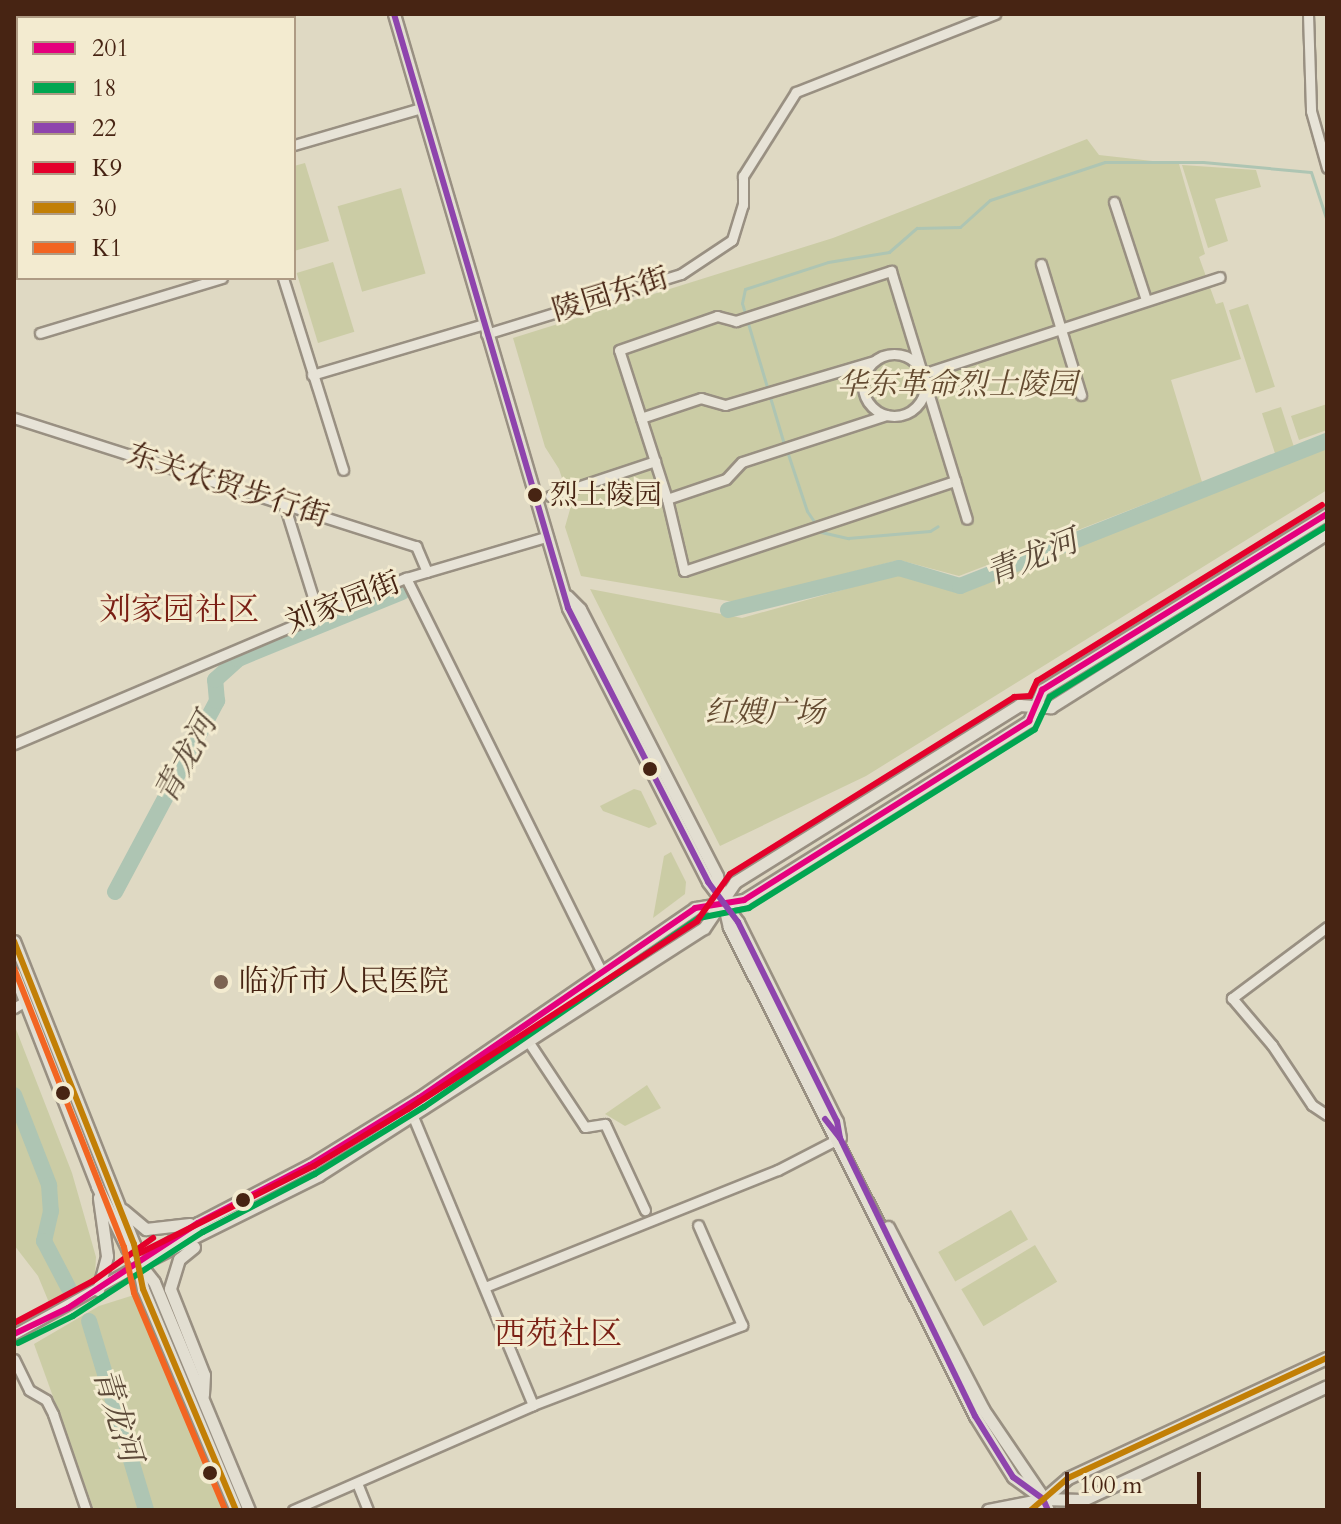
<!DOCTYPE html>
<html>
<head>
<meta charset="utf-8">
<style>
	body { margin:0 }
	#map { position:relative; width:1341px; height:1524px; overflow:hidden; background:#dfd9c3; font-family:Cardo,"Noto Serif SC",serif }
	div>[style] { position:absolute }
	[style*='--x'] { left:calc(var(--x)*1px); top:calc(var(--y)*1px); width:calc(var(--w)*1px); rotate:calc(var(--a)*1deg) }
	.green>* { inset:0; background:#cbcca5; transform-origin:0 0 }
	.stream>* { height:3px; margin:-1.5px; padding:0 1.5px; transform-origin:1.5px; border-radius:1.5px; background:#aec5b3 }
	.river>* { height:16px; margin:-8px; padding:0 8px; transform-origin:8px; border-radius:8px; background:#aec5b3 }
	.roads { filter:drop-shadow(2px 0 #999082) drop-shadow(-2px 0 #999082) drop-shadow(0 2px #999082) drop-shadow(0 -2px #999082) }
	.minor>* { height:9px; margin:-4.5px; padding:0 4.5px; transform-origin:4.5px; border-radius:4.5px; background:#e7e3d7 }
	.minor>.ring { margin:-4.5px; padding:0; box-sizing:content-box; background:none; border:9px solid #e7e3d7; border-radius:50% }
	.major>* { height:11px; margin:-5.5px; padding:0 5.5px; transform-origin:5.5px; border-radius:5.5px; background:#e2ded1 }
	.bus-1>* { height:6px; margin:-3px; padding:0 3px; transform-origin:3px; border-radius:3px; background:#e5007d }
	.bus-2>* { height:6px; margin:-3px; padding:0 3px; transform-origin:3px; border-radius:3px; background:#00a651 }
	.bus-3>* { height:6px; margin:-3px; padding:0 3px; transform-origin:3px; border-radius:3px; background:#8e44ad }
	.bus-4>* { height:6px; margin:-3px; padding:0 3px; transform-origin:3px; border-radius:3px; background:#e4002b }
	.bus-5>* { height:6px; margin:-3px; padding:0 3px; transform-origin:3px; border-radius:3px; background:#c27f06 }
	.bus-6>* { height:6px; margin:-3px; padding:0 3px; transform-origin:3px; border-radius:3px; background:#f26522 }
	.dots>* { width:22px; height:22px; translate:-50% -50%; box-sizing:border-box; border:4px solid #f3ebd0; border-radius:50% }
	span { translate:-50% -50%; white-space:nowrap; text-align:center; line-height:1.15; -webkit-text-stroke:6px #f3ebd0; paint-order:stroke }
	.bus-label { font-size:28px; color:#472413 }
	.left { translate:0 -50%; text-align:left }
	.street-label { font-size:30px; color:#472413 }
	.park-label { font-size:30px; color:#644b31; font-style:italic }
	.poi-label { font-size:30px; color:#472413 }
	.water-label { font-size:32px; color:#5c4a39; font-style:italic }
	.neighbourhood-label { font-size:32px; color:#7a1f14 }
	.frame { position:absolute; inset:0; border:16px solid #472413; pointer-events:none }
	.legend { position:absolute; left:16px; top:16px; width:280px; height:264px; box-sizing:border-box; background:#f3ebd0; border:2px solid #ae9b84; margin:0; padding:10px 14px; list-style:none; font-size:24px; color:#472413 }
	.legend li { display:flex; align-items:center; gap:16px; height:40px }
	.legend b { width:40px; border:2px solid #ae9b84 }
	.scale { position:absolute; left:1065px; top:1472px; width:136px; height:36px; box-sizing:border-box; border:4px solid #472413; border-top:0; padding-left:10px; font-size:24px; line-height:28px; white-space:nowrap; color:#472413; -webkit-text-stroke:6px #f3ebd0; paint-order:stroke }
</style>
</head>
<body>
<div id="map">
	<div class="green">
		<div style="clip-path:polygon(1087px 139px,1099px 155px,1179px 164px,1205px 254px,1199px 257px,1216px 304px,1223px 302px,1241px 359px,1171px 380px,1202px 482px,959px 576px,899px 560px,734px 602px,581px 576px,565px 527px,571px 506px,559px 469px,545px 447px,513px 338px,833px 238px)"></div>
		<div style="clip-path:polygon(305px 163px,329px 241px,294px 251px,294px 166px)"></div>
		<div style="clip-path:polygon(1182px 165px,1256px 170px,1261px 187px,1215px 199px,1228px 241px,1208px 248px)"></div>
		<div style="left:401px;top:188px;width:89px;height:66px;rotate:74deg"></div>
		<div style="left:333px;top:262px;width:73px;height:38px;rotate:73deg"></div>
		<div style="left:1248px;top:304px;width:87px;height:20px;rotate:72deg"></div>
		<div style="clip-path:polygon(1327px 404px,1327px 430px,1299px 440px,1291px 416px)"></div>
		<div style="left:1281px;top:407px;width:45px;height:20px;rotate:72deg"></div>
		<div style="clip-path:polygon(1327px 448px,1327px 490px,866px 776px,720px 846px,590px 589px,742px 618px,899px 574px,960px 594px)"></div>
		<div style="clip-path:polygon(634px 789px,641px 791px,657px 824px,649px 828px,603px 811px,600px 806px)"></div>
		<div style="clip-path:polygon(671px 852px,686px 882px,685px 894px,653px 918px,664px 856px)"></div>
		<div style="clip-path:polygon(14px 1024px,72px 1173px,96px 1257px,95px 1276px,50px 1305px,38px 1276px,14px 1245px)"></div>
		<div style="clip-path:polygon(647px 1085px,661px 1108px,625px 1126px,605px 1114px)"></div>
		<div style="left:1011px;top:1210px;width:34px;height:84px;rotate:60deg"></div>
		<div style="left:1035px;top:1245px;width:43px;height:86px;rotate:59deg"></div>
		<div style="clip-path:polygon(134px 1295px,143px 1309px,225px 1510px,94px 1510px,34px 1344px,99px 1306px)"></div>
	</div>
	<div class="stream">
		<div style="--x:784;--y:444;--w:147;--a:-106.6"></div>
		<div style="--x:742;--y:303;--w:14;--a:-78"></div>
		<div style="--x:745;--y:289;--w:87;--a:-18"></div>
		<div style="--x:828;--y:262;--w:62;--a:-9.3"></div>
		<div style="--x:889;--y:252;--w:37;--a:-41"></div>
		<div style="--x:917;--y:228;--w:43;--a:-1.3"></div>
		<div style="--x:960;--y:227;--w:40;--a:-42"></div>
		<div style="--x:990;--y:200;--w:121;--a:-18.3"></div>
		<div style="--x:1105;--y:162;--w:98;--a:0"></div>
		<div style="--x:1203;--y:162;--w:108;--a:5.3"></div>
		<div style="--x:1311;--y:172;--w:52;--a:71.9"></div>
		<div style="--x:787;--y:451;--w:63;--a:71.6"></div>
		<div style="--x:807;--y:511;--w:25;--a:56"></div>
		<div style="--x:821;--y:532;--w:28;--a:13"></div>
		<div style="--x:848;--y:538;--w:82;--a:-4.9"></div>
		<div style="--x:930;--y:531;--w:9;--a:-32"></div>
	</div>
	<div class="river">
		<div style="--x:728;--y:610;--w:176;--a:-13.8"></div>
		<div style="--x:899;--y:568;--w:64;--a:16.4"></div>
		<div style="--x:960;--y:586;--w:395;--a:-21.6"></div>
		<div style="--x:115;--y:892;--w:217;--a:-61.9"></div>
		<div style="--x:217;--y:701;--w:21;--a:-95"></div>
		<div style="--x:215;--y:680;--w:31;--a:-42"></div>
		<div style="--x:238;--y:659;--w:177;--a:-22.2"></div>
		<div style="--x:14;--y:1095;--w:97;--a:68.7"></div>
		<div style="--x:49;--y:1185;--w:26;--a:86"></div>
		<div style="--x:51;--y:1211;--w:31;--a:103"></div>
		<div style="--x:44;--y:1241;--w:52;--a:62.4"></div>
		<div style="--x:89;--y:1321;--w:197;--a:73.2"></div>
	</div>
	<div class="roads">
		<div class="minor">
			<div style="--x:1308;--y:14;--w:97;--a:88.2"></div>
			<div style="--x:1311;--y:111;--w:59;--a:74.3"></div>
			<div style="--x:294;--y:145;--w:132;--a:-16.2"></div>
			<div style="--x:1114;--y:202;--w:103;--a:71.9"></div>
			<div style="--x:1041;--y:264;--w:137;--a:73"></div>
			<div style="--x:283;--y:278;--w:201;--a:72.6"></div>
			<div style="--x:40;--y:333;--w:190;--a:-16.8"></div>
			<div style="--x:486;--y:334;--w:204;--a:-17.1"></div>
			<div style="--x:681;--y:274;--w:61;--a:-33.7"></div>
			<div style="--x:732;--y:240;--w:37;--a:-73"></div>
			<div style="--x:743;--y:205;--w:29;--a:-90"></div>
			<div style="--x:743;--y:176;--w:99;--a:-57.8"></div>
			<div style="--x:796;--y:92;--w:214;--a:-21.4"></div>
			<div class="ring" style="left:863px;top:354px;width:53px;height:53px"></div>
			<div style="--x:874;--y:361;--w:155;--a:163.5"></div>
			<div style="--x:725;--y:405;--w:25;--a:-164"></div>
			<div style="--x:701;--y:398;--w:63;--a:161.6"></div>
			<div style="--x:641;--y:418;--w:85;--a:72.2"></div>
			<div style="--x:667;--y:499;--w:62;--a:-18.7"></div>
			<div style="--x:726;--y:479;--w:23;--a:-47"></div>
			<div style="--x:742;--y:462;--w:152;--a:-18"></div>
			<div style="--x:923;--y:374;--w:312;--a:-18.1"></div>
			<div style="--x:312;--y:375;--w:179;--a:-16.5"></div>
			<div style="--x:14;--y:418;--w:422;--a:17.7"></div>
			<div style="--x:416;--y:546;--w:28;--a:67"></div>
			<div style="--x:641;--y:418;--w:71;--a:-107.9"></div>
			<div style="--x:619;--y:350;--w:104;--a:-19.1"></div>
			<div style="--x:717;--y:316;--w:20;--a:15"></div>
			<div style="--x:736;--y:321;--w:163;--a:-17.9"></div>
			<div style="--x:891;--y:271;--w:259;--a:73"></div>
			<div style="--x:550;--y:496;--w:111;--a:-18.4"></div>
			<div style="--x:667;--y:499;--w:74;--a:76.7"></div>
			<div style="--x:684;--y:571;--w:286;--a:-18.4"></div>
			<div style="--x:284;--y:504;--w:114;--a:72.7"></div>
			<div style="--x:406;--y:578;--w:439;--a:63.6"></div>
			<div style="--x:14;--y:744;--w:426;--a:-23"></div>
			<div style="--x:406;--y:578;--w:145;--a:-16.4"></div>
			<div style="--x:1327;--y:927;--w:119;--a:143.2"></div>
			<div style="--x:1232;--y:998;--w:62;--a:49.6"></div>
			<div style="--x:1272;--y:1045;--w:72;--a:56.3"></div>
			<div style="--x:1312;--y:1105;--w:18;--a:34"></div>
			<div style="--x:14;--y:1008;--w:13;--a:-32"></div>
			<div style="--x:528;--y:1041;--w:103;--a:56.5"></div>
			<div style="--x:585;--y:1127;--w:20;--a:-9"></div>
			<div style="--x:605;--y:1124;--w:95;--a:65.1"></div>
			<div style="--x:485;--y:1287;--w:315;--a:-21.8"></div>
			<div style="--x:778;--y:1170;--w:70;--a:-27.3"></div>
			<div style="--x:14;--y:1334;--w:144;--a:-29.1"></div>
			<div style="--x:14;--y:1359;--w:34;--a:64"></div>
			<div style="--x:29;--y:1390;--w:20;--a:30"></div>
			<div style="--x:46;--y:1400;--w:16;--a:63"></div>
			<div style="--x:53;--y:1414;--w:102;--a:71"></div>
			<div style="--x:533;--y:1405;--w:224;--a:-20.9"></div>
			<div style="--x:742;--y:1325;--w:109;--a:-113.7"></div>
			<div style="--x:357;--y:1483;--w:29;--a:68"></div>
			<div style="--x:293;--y:1510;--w:262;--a:-23.6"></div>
			<div style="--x:533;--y:1405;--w:312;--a:-112.6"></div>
		</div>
		<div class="major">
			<div style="--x:394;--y:14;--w:619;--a:73.67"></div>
			<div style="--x:568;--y:608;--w:308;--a:62.9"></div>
			<div style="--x:708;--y:882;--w:50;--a:53.1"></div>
			<div style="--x:738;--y:922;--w:222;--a:63.6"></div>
			<div style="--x:837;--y:1121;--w:17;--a:80"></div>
			<div style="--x:567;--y:596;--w:18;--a:45"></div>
			<div style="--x:580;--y:609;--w:300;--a:62.8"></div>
			<div style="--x:717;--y:876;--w:52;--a:76.8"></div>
			<div style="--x:729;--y:927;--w:547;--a:63.29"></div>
			<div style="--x:975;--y:1416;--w:72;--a:58.1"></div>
			<div style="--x:1013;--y:1477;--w:37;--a:36"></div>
			<div style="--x:1043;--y:1499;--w:12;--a:66"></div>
			<div style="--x:14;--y:941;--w:326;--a:68.4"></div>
			<div style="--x:134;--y:1244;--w:46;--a:78.7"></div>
			<div style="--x:143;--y:1289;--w:240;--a:67.2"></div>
			<div style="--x:14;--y:973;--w:229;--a:68.7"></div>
			<div style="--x:97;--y:1186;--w:69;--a:64.2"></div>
			<div style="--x:127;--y:1248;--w:43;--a:51.5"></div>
			<div style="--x:154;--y:1282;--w:247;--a:67.4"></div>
			<div style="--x:123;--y:1210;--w:30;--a:40"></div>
			<div style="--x:146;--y:1229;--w:44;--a:-6.5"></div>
			<div style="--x:888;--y:1227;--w:205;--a:62.4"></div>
			<div style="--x:983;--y:1409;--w:102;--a:55.8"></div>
			<div style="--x:194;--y:1247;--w:19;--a:141"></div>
			<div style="--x:179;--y:1259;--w:31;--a:107"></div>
			<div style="--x:170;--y:1289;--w:92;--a:68.4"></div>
			<div style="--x:204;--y:1375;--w:20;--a:93"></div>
			<div style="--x:140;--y:1264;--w:71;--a:-35.3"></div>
			<div style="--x:198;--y:1223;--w:126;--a:-27.4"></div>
			<div style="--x:310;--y:1165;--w:128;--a:-31.6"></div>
			<div style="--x:419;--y:1098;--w:335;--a:-34.5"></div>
			<div style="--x:695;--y:908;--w:50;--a:-9.3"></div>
			<div style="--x:744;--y:900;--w:337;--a:-32.1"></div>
			<div style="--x:1029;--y:721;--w:34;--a:-67"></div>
			<div style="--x:1042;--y:690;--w:335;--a:-31.7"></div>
			<div style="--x:140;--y:1264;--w:200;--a:-26.4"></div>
			<div style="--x:319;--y:1175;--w:457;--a:-32.7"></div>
			<div style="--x:704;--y:928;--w:55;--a:-56"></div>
			<div style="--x:735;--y:882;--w:335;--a:-31.9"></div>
			<div style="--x:1019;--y:705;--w:32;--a:4"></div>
			<div style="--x:1051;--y:707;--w:326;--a:-32.2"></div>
			<div style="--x:98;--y:1290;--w:35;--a:-75"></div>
			<div style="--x:107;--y:1256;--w:59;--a:-97.9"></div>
			<div style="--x:988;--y:1510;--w:56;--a:-11.3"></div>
			<div style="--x:1043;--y:1499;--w:40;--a:1.4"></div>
			<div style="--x:1083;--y:1500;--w:269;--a:-25"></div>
			<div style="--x:1031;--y:1510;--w:49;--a:-40.9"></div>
			<div style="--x:1068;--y:1478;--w:285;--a:-24.9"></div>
		</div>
	</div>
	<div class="bus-1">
		<div style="--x:14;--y:1334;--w:60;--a:-25.7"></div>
		<div style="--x:68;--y:1308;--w:155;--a:-33.2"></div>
		<div style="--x:198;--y:1223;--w:126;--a:-27.4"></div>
		<div style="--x:310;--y:1165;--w:128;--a:-31.6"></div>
		<div style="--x:419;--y:1098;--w:335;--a:-34.5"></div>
		<div style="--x:695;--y:908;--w:50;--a:-9.3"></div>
		<div style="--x:744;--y:900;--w:337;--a:-32.1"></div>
		<div style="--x:1029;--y:721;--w:34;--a:-67"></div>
		<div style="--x:1042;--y:690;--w:335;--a:-31.7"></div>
	</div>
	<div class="bus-2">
		<div style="--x:18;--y:1343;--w:61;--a:-26.1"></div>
		<div style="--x:73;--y:1316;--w:155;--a:-32.9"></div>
		<div style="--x:203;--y:1232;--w:126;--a:-27.4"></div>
		<div style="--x:315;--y:1174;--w:128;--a:-31.6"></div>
		<div style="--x:424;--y:1107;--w:334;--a:-34.5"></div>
		<div style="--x:699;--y:918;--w:51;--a:-11.3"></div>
		<div style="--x:749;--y:908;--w:337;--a:-32"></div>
		<div style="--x:1035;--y:729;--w:35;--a:-65"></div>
		<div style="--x:1050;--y:697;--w:326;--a:-31.7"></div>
	</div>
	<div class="bus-3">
		<div style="--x:394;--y:14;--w:619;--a:73.67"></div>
		<div style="--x:568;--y:608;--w:308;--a:62.9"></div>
		<div style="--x:708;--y:882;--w:50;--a:53.1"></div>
		<div style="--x:738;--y:922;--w:222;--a:63.6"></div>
		<div style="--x:837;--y:1121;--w:17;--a:80"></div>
		<div style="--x:825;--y:1119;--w:24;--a:52"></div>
		<div style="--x:840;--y:1138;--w:309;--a:64.1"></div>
		<div style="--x:975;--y:1416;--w:72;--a:58.1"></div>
		<div style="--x:1013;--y:1477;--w:37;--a:36"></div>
		<div style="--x:1043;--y:1499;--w:12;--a:66"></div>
	</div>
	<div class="bus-4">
		<div style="--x:136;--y:1255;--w:199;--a:-26.6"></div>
		<div style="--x:314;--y:1166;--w:110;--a:-31.2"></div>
		<div style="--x:408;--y:1109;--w:345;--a:-33"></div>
		<div style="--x:697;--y:921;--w:57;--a:-54.9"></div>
		<div style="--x:730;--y:874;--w:335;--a:-31.9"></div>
		<div style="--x:1014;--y:697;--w:16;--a:-4"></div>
		<div style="--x:1030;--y:696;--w:17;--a:-65"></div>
		<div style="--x:1037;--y:681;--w:335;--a:-31.7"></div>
		<div style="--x:14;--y:1323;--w:89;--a:-28"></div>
		<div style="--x:93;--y:1281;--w:74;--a:-35.6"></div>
	</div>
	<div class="bus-5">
		<div style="--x:14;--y:941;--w:326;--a:68.4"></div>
		<div style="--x:134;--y:1244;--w:46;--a:78.7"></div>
		<div style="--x:143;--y:1289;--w:240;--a:67.2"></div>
		<div style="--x:1031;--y:1510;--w:49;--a:-40.9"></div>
		<div style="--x:1068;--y:1478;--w:285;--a:-24.9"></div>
	</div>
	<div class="bus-6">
		<div style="--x:14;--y:968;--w:300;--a:68.5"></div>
		<div style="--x:124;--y:1247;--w:47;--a:77.7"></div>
		<div style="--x:134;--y:1293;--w:235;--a:67.2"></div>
	</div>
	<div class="dots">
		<div style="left:535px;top:495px;background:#472413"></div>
		<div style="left:650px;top:769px;background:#472413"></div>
		<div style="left:221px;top:982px;background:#7c6351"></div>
		<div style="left:63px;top:1093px;background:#472413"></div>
		<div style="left:243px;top:1200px;background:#472413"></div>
		<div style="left:210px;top:1473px;background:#472413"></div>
	</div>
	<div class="bus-label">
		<span class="left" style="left:550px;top:495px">烈士陵园</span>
	</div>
	<div class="street-label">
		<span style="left:611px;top:295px;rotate:-17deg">陵园东街</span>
		<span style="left:228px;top:486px;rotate:18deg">东关农贸步行街</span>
		<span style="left:343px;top:603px;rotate:-21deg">刘家园街</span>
	</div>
	<div class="park-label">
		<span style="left:957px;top:385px">华东革命烈士陵园</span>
		<span style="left:765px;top:713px">红嫂广场</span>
	</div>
	<div class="poi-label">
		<span class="left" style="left:239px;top:982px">临沂市人民医院</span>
	</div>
	<div class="water-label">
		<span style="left:1032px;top:558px;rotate:-22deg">青龙河</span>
		<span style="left:186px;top:759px;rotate:-62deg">青龙河</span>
		<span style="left:117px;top:1415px;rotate:73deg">青龙河</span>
	</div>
	<div class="neighbourhood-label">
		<span style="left:179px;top:610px">刘家园社区</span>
		<span style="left:558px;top:1334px">西苑社区</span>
	</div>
	<div class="frame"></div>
	<ul class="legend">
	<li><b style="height:10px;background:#e5007d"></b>201</li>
	<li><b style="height:10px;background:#00a651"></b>18</li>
	<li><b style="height:10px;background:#8e44ad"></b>22</li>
	<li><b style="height:10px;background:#e4002b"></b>K9</li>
	<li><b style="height:10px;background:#c27f06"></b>30</li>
	<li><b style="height:10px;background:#f26522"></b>K1</li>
	</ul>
	<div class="scale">100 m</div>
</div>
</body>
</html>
